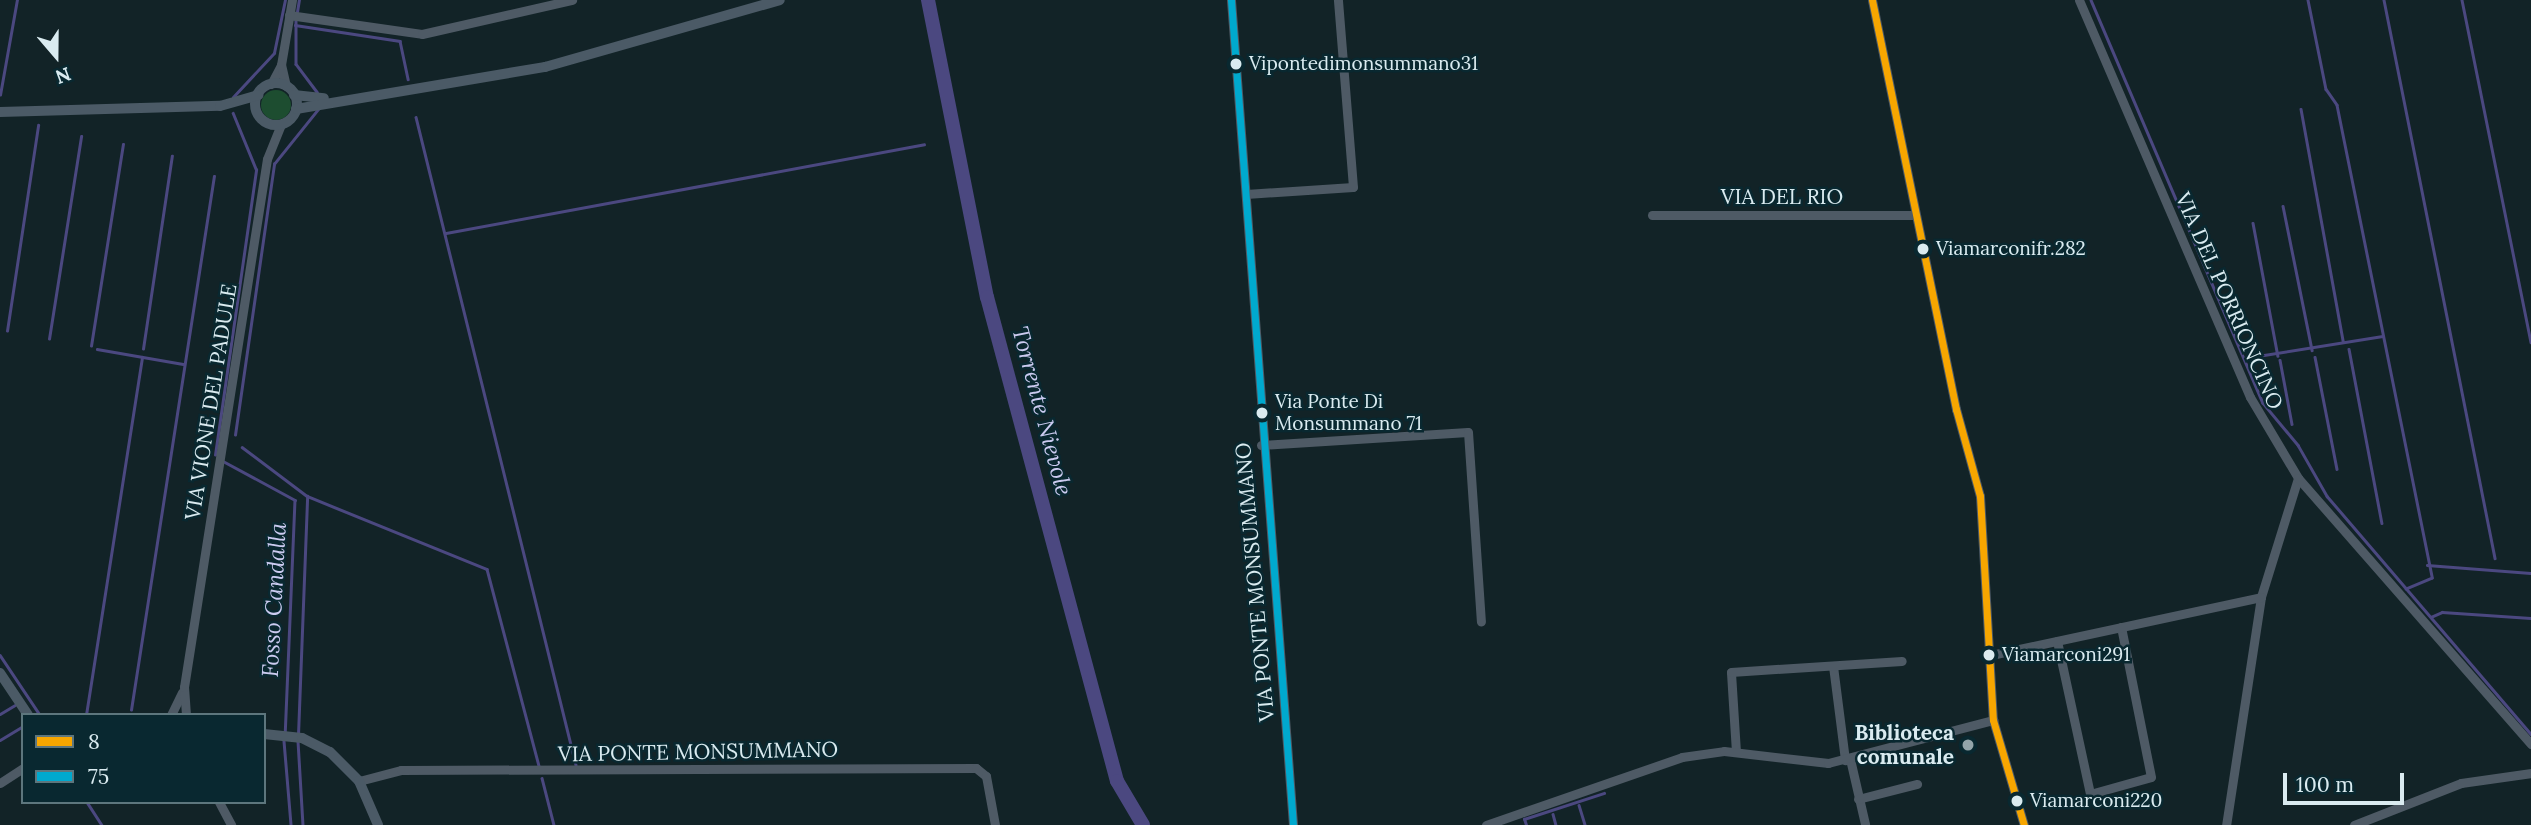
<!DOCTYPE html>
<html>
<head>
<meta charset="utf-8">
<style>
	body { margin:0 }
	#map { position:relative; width:2531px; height:825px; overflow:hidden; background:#122327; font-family:Lora,serif }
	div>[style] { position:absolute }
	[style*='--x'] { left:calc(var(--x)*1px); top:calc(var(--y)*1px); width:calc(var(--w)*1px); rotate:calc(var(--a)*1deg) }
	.green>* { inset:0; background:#1d4d30 }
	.round { border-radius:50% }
	.stream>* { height:2.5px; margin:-1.25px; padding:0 1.25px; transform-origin:1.25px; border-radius:1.25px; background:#4b4880 }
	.river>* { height:14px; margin:-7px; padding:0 7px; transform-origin:7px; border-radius:7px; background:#4b4880 }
	.minor>* { height:9px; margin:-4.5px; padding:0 4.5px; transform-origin:4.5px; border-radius:4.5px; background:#4e5a65 }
	.major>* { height:10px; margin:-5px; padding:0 5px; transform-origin:5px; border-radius:5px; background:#4b5a66 }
	.major>.ring { margin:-5px; padding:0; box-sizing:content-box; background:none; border:10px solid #4b5a66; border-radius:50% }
	.bus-1>* { height:7px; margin:-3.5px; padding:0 3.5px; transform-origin:3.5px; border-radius:3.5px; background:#f7a600 }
	.bus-2>* { height:7px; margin:-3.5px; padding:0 3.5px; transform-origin:3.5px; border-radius:3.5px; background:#00a9ce }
	.dots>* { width:19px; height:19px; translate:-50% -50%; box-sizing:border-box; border:4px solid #092830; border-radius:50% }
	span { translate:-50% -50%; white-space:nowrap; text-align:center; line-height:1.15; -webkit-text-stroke:5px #092830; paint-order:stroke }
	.bus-label { font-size:19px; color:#daebf0 }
	.left { translate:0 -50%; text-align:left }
	.street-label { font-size:21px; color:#daebf0 }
	.poi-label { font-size:21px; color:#daebf0; font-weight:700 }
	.right { translate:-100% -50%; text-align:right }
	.water-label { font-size:23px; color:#cbcbf0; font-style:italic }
	.legend { position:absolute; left:21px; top:713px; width:245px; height:91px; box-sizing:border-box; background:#092830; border:2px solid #5d767d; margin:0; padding:9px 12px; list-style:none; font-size:21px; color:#daebf0 }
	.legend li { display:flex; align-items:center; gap:14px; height:35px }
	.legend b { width:35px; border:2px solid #5d767d }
	.north { position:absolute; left:21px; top:21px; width:70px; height:70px; -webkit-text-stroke:5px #092830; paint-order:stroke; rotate:160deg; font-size:19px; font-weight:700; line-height:28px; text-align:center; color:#daebf0 }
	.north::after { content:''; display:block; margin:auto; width:24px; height:32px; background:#daebf0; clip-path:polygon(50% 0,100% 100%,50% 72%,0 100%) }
	.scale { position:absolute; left:2283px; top:773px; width:121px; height:32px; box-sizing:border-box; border:4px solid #daebf0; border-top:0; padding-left:9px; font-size:21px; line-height:24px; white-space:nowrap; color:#daebf0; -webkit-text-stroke:5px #092830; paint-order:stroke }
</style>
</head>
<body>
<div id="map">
	<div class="green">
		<div class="round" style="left:261px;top:90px;width:30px;height:30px"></div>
	</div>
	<div class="stream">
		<div style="--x:2091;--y:0;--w:438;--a:66.9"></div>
		<div style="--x:2263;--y:403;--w:55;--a:50.2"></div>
		<div style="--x:2298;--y:445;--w:59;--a:60.4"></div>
		<div style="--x:2327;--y:496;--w:313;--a:49.4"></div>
		<div style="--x:2308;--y:0;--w:91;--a:78.6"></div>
		<div style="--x:2326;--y:89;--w:19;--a:55"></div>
		<div style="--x:2337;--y:105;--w:482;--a:78.6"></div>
		<div style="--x:2432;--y:578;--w:28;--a:157"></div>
		<div style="--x:2384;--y:0;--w:569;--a:78.75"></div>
		<div style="--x:2462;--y:0;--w:349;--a:78.6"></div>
		<div style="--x:297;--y:12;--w:12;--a:-81"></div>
		<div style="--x:296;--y:20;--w:44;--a:90"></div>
		<div style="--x:296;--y:64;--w:35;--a:53"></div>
		<div style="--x:295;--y:25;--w:106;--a:8.7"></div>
		<div style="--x:400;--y:41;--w:39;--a:78"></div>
		<div style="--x:0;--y:95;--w:97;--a:-79.9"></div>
		<div style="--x:233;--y:97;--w:60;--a:-47"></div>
		<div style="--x:274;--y:53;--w:54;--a:-78.3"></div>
		<div style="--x:2301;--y:109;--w:236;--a:79.7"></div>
		<div style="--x:416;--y:117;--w:667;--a:76.13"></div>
		<div style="--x:2283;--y:206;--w:147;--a:78.6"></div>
		<div style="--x:2253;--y:223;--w:135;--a:79.4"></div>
		<div style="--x:446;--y:233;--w:486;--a:-10.5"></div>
		<div style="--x:7;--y:331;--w:208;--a:-81.4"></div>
		<div style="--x:49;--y:339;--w:205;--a:-81"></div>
		<div style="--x:91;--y:346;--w:204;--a:-81"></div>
		<div style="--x:97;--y:349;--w:87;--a:9.9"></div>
		<div style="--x:143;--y:349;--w:195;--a:-81.5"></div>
		<div style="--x:2349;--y:349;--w:177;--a:79.3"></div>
		<div style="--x:2315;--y:357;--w:114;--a:78.9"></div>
		<div style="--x:2245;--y:358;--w:139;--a:-9.1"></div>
		<div style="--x:2280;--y:360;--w:65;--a:79.4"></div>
		<div style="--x:235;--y:435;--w:274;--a:-81.8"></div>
		<div style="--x:274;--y:164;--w:72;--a:-51.2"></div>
		<div style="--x:242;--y:447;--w:81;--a:37"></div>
		<div style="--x:307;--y:496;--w:194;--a:22.1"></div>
		<div style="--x:487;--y:569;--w:204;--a:75.2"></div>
		<div style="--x:215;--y:455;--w:288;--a:-81.8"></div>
		<div style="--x:256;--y:170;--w:61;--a:-112.3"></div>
		<div style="--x:223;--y:461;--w:82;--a:28.4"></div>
		<div style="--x:295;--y:500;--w:235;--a:92.4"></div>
		<div style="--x:2427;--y:565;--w:104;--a:4.4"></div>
		<div style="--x:2431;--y:617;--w:12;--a:-24"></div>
		<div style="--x:2442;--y:612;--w:89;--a:3.9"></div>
		<div style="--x:0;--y:655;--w:72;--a:56.3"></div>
		<div style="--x:131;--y:710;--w:540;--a:-81.17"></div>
		<div style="--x:0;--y:714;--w:17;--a:-31"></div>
		<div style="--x:86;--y:715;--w:362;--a:-81.1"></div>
		<div style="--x:298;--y:735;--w:239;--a:-87.8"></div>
		<div style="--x:0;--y:740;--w:27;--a:-31"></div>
		<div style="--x:284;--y:741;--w:84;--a:85.2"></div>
		<div style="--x:298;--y:741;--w:84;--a:86.6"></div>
		<div style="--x:542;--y:778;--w:49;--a:75.7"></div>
		<div style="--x:87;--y:802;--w:27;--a:57"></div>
		<div style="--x:1579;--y:805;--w:21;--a:73"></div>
		<div style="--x:1553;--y:814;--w:11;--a:75"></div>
		<div style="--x:1526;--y:825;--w:6;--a:-108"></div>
		<div style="--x:1524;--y:819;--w:84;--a:-18"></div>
	</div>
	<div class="river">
		<div style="--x:928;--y:0;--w:303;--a:78.8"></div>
		<div style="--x:987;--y:297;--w:501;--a:74.97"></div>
		<div style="--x:1117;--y:781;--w:51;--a:59.4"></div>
	</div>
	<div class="minor">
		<div style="--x:1231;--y:0;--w:827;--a:85.7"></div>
		<div style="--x:1872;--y:0;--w:418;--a:78.4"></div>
		<div style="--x:1956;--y:409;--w:90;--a:74.6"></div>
		<div style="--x:1980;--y:496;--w:224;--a:86.7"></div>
		<div style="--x:1993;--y:720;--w:109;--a:73.6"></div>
		<div style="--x:2079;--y:0;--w:432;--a:66.7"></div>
		<div style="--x:2250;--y:397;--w:94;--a:59.3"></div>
		<div style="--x:2298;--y:478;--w:125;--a:107.3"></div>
		<div style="--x:2261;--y:597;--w:231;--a:98.7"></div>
		<div style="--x:289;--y:15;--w:134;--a:8.1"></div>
		<div style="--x:422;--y:34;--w:154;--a:-12.8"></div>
		<div style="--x:271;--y:84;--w:21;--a:-62"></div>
		<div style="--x:286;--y:86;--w:22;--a:-103"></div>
		<div style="--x:281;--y:65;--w:66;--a:-80.4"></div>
		<div style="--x:1246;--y:194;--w:107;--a:-3.7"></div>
		<div style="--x:1353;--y:187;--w:188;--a:-94.6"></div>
		<div style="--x:1652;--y:215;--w:262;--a:0"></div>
		<div style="--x:1261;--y:445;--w:207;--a:-3.6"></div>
		<div style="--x:1468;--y:432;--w:190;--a:86.1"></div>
		<div style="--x:2298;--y:478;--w:354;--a:48.8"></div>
		<div style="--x:2057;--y:641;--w:157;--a:77.8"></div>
		<div style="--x:2090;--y:794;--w:63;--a:-15.6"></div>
		<div style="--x:2151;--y:777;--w:153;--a:-101.3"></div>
		<div style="--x:1991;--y:655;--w:276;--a:-12.1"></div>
		<div style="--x:1833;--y:666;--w:95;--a:82.7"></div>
		<div style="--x:171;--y:715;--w:25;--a:-64"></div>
		<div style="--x:186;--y:715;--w:28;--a:-94"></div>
		<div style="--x:184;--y:687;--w:534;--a:-81.07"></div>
		<div style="--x:267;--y:159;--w:38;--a:-68"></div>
		<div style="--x:1736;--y:752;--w:80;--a:-93.6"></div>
		<div style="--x:1731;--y:672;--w:171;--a:-3.7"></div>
		<div style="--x:1850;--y:759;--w:67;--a:77"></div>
		<div style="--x:359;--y:781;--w:43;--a:-14.7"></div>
		<div style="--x:401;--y:770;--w:575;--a:-0.2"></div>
		<div style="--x:976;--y:768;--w:13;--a:39"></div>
		<div style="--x:986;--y:776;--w:50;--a:79.6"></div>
		<div style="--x:0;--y:783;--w:27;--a:-33"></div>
		<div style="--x:1858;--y:799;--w:61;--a:-14.3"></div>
		<div style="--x:219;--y:802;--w:26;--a:62"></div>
		<div style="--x:1486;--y:825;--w:207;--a:-19.1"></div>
		<div style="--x:1682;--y:757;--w:42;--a:-8.1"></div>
		<div style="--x:1724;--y:751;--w:105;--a:6.6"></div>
		<div style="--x:1828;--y:763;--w:171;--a:-14.6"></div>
		<div style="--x:2354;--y:825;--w:115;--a:-21.4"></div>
		<div style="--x:2461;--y:783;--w:71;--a:-8.1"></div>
	</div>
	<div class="major">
		<div class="ring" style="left:255px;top:83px;width:32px;height:32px"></div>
		<div style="--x:294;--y:95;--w:30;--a:6"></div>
		<div style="--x:296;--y:109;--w:253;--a:-9.6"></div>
		<div style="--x:545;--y:67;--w:244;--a:-15.9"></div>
		<div style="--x:0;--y:112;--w:220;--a:-1.6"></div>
		<div style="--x:220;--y:106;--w:40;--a:-16"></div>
		<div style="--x:0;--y:673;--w:50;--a:56.3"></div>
		<div style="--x:264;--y:734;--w:38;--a:6"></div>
		<div style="--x:302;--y:738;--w:31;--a:27"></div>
		<div style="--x:330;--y:752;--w:41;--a:45"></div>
		<div style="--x:359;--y:781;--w:48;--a:66.6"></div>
	</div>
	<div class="bus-1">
		<div style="--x:1872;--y:0;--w:418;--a:78.4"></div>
		<div style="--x:1956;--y:409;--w:90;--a:74.6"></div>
		<div style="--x:1980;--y:496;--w:224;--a:86.7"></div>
		<div style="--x:1993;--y:720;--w:109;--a:73.6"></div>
	</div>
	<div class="bus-2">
		<div style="--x:1231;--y:0;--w:827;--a:85.7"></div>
	</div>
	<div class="dots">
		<div style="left:1236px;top:64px;background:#daebf0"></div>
		<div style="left:1923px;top:249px;background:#daebf0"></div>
		<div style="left:1262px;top:413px;background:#daebf0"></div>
		<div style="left:1989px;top:655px;background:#daebf0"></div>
		<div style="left:1968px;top:745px;background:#94a5aa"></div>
		<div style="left:2017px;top:801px;background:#daebf0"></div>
	</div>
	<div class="bus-label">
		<span class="left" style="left:1249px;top:64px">Vipontedimonsummano31</span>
		<span class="left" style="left:1936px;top:249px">Viamarconifr.282</span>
		<span class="left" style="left:1275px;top:413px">Via Ponte Di<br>Monsummano 71</span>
		<span class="left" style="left:2002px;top:655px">Viamarconi291</span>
		<span class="left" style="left:2030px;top:801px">Viamarconi220</span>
	</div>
	<div class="street-label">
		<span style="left:1782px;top:197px">VIA DEL RIO</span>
		<span style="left:2229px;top:301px;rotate:66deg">VIA DEL PORRIONCINO</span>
		<span style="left:211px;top:402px;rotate:-81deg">VIA VIONE DEL PADULE</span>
		<span style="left:1255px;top:582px;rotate:-95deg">VIA PONTE MONSUMMANO</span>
		<span style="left:698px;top:752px;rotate:-1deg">VIA PONTE MONSUMMANO</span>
	</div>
	<div class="poi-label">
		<span class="right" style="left:1954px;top:745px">Biblioteca<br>comunale</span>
	</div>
	<div class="water-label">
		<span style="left:1042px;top:411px;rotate:75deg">Torrente Nievole</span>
		<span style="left:274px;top:600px;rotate:-87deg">Fosso Candalla</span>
	</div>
	<ul class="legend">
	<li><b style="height:9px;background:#f7a600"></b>8</li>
	<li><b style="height:9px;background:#00a9ce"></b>75</li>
	</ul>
	<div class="north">N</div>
	<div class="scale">100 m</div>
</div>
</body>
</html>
